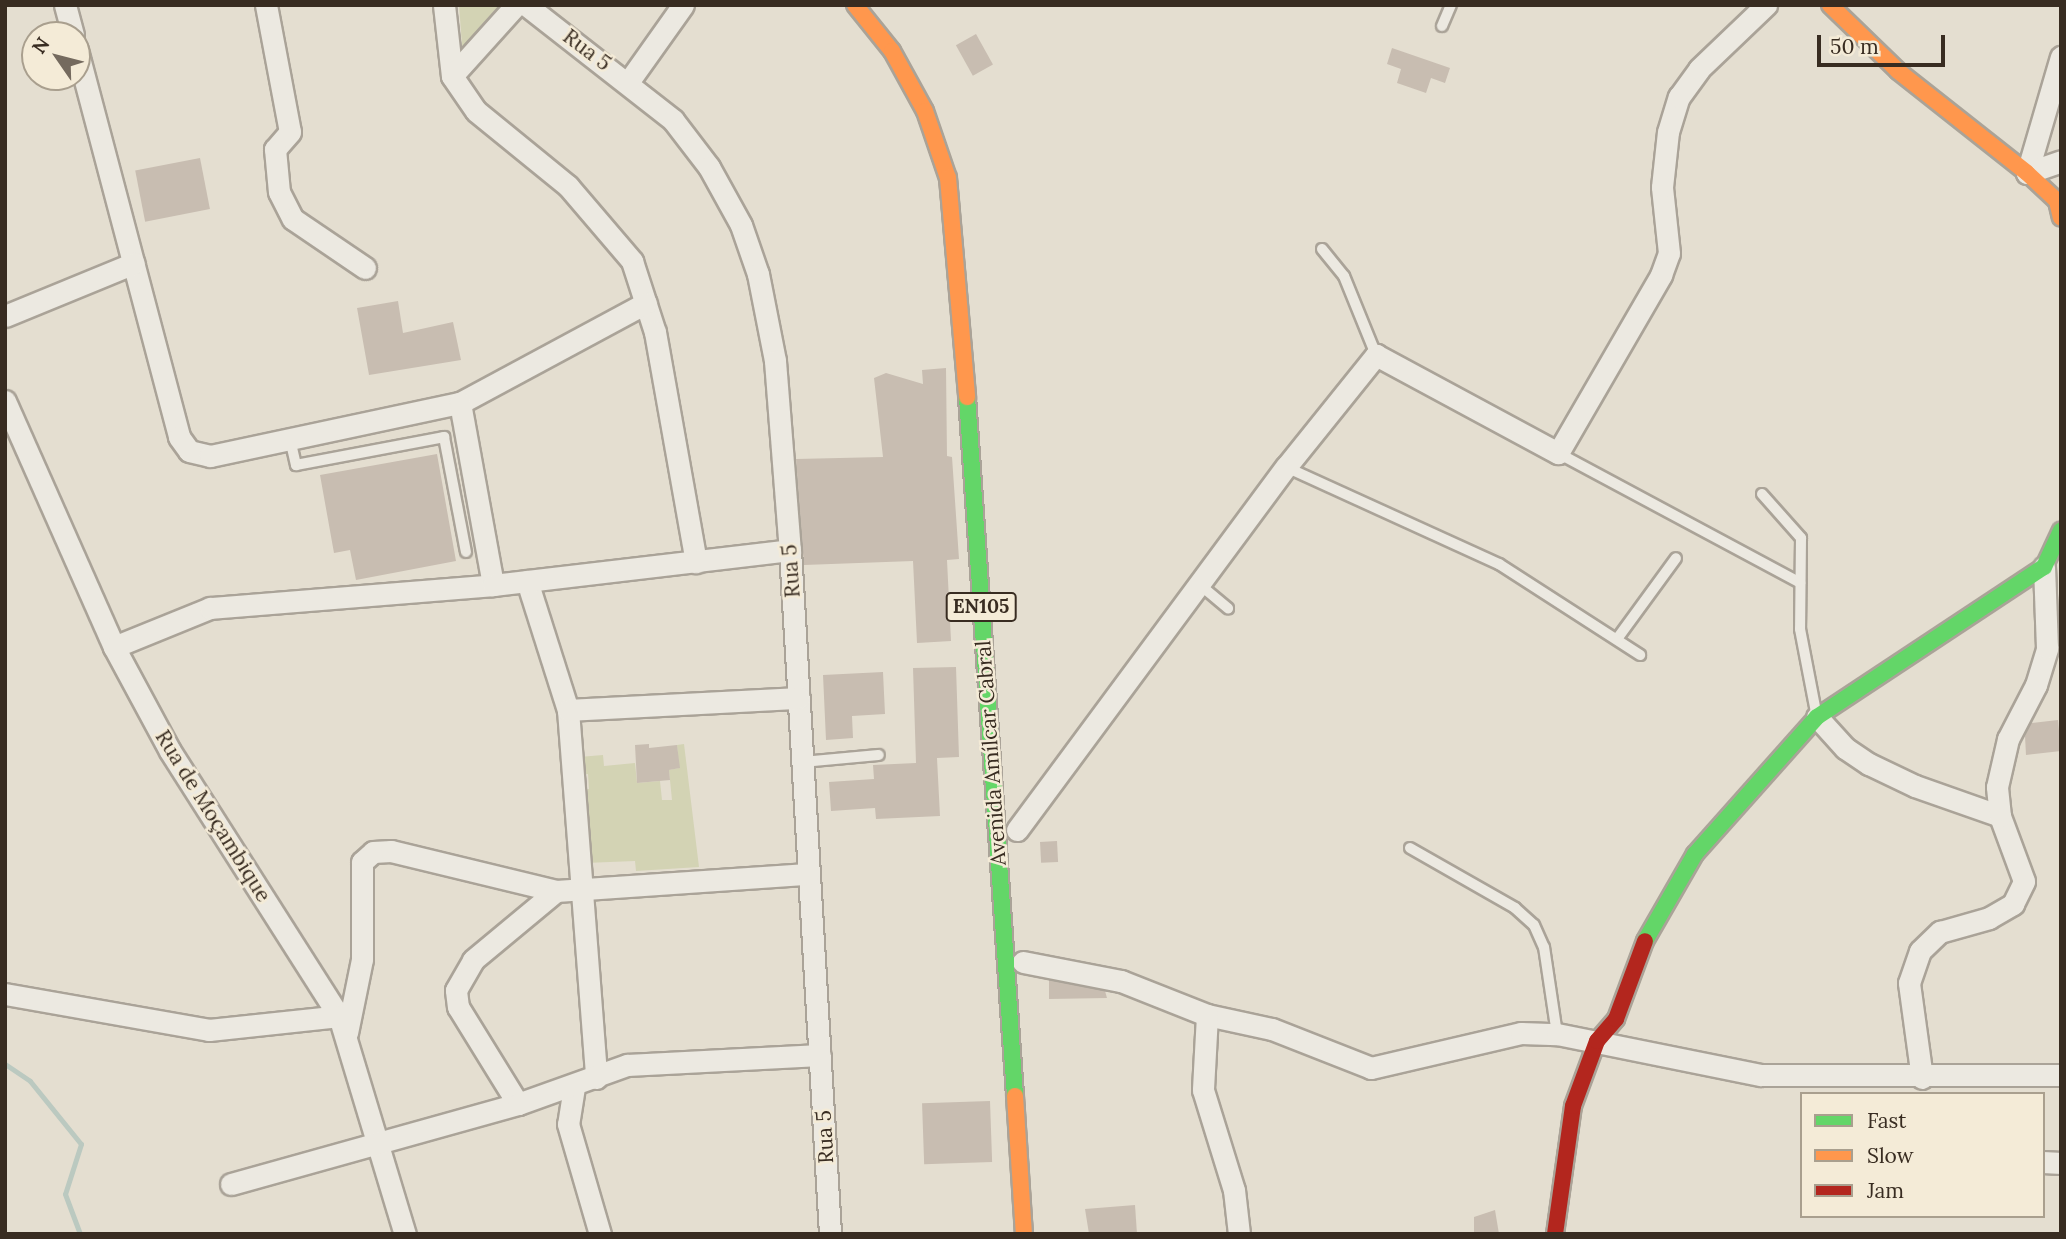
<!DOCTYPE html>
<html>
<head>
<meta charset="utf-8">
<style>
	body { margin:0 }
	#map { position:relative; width:2066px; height:1239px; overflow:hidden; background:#e4ded0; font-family:Lora,serif }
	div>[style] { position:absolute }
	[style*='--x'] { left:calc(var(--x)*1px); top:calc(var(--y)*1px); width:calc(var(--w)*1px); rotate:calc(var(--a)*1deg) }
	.green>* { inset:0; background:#d3d3b4 }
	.stream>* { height:5px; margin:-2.5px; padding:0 2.5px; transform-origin:2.5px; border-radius:2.5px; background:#bbc9c0 }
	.building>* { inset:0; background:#c8bdb1; transform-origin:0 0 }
	.roads { filter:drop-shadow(2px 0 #aaa398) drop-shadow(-2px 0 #aaa398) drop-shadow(0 2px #aaa398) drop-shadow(0 -2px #aaa398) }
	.lane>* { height:10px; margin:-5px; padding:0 5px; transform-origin:5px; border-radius:5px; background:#ece9e1 }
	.street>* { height:21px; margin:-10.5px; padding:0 10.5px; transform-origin:10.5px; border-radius:10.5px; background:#ece9e1 }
	.fast>* { height:16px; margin:-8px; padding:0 8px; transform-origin:8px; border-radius:8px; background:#63d668 }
	.slow>* { height:16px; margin:-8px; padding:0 8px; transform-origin:8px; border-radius:8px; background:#ff974d }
	.jam>* { height:16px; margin:-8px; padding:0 8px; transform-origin:8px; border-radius:8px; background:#b3261e }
	span { translate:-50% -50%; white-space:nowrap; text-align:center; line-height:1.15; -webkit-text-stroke:5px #f4ebd7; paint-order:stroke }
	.shield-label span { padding:2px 5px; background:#f4ebd7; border:2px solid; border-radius:5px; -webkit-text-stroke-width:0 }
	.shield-label { font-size:19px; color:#382c21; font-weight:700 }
	.street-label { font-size:21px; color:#382c21 }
	.frame { position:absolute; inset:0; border:7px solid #382c21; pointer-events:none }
	.legend { position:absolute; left:1800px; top:1092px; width:245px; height:126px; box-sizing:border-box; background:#f4ebd7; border:2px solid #a99f8e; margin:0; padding:9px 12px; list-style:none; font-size:21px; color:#382c21 }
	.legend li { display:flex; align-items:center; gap:14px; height:35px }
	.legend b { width:35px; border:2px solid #a99f8e }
	.north { position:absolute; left:21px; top:21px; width:70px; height:70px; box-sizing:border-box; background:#f4ebd7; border:2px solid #a99f8e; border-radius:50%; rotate:305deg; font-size:19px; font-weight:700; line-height:28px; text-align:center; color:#382c21 }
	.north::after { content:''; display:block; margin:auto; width:24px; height:32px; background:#746a5e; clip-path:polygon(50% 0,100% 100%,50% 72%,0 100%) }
	.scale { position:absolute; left:1817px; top:35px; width:128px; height:32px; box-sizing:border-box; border:4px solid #382c21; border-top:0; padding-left:9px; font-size:21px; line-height:24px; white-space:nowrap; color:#382c21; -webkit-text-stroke:5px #f4ebd7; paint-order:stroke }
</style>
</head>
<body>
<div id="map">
	<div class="green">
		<div style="clip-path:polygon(459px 5px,505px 5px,463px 58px)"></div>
		<div style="clip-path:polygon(684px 744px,699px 867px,636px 871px,635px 861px,585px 863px,580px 791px,589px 789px,588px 774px,580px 775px,579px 757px,603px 755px,604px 766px,635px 763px,637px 783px,660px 781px,662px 800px,672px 800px,669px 770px,679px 768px,677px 745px)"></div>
	</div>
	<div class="stream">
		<div style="--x:5;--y:1064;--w:30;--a:34"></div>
		<div style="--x:30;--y:1081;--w:81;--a:51"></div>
		<div style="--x:81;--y:1144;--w:52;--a:107.7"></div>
		<div style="--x:65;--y:1194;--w:43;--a:69.4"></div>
	</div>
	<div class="building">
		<div style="left:976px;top:34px;width:35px;height:23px;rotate:61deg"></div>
		<div style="clip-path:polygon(1392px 48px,1450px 68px,1445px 83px,1431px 78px,1426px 93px,1397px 83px,1401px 69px,1387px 64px)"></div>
		<div style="left:200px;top:158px;width:52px;height:66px;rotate:79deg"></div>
		<div style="clip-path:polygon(398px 301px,403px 333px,453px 322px,461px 360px,369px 375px,357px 308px)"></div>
		<div style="clip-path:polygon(946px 368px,947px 456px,952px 457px,959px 559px,947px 560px,951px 641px,917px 643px,913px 561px,804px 565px,796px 459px,883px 457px,874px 378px,886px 373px,923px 384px,922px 370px)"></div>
		<div style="clip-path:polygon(437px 454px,456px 561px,356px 580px,350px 550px,334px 553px,320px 475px)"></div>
		<div style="clip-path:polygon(956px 667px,959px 757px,937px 758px,940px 816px,876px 819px,875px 808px,831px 811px,829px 782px,874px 779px,873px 765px,916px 763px,913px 668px)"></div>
		<div style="clip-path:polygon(883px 672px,885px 714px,852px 716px,853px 738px,826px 740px,823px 675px)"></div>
		<div style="clip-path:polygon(2058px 720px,2061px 751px,2026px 755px,2025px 736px,2031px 723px)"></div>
		<div style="clip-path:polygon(649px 744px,649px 748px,677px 745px,680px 768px,669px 770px,670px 780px,637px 783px,635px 745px)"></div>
		<div style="left:1057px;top:841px;width:21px;height:17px;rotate:87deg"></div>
		<div style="clip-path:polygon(1049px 980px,1105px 991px,1107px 998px,1049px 999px)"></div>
		<div style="left:990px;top:1101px;width:61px;height:68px;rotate:88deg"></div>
		<div style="clip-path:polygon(1135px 1205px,1137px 1234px,1089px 1234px,1085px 1209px)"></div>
		<div style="clip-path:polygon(1495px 1210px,1499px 1234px,1474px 1234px,1474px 1217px)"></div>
	</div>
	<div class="roads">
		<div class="lane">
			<div style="--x:1442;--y:26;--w:23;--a:-67"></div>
			<div style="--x:1322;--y:249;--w:35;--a:51"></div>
			<div style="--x:1344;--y:276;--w:85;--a:67.9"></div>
			<div style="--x:290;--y:439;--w:27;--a:77"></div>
			<div style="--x:296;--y:465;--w:151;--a:-10.7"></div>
			<div style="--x:444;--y:437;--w:117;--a:79.2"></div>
			<div style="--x:1558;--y:453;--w:275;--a:28.2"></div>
			<div style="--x:1286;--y:467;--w:234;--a:24.5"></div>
			<div style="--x:1499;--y:564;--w:168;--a:32.8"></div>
			<div style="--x:1762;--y:494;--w:59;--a:48.4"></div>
			<div style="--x:1801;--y:538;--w:91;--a:90.6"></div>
			<div style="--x:1800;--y:629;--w:85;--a:79.1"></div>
			<div style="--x:1199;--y:584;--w:38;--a:40"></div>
			<div style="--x:1617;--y:639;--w:100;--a:-53.9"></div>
			<div style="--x:802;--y:762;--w:77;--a:-5.2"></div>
			<div style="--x:1410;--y:848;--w:121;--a:29.7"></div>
			<div style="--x:1515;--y:908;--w:25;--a:42"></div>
			<div style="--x:1534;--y:925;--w:24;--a:66"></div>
			<div style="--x:1544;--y:947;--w:88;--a:81.5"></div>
		</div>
		<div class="street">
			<div style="--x:65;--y:5;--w:31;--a:75"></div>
			<div style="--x:266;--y:5;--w:129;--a:79.3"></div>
			<div style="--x:290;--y:132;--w:23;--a:131"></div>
			<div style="--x:275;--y:149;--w:43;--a:84.7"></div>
			<div style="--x:279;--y:192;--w:30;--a:63"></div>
			<div style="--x:293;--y:219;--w:87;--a:34.2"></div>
			<div style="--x:444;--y:5;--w:71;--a:83.6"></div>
			<div style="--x:452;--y:76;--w:42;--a:55.6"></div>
			<div style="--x:476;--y:111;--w:119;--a:39.2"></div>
			<div style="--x:568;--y:186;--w:99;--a:49.5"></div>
			<div style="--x:632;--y:261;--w:75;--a:72.1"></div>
			<div style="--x:655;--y:332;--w:234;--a:79.9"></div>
			<div style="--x:526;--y:5;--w:187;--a:38"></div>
			<div style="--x:673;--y:120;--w:59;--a:52.5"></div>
			<div style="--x:709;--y:167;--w:66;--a:61.1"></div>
			<div style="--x:741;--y:225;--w:52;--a:70.9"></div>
			<div style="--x:758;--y:274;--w:89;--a:78.9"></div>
			<div style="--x:775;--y:361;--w:190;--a:85.5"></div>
			<div style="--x:790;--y:550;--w:685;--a:86.65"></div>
			<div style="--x:77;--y:50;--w:400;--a:75.2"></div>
			<div style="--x:179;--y:437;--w:17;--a:54"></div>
			<div style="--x:189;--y:451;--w:22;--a:13"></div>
			<div style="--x:210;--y:456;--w:256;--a:-12"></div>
			<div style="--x:460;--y:403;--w:211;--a:-28.3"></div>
			<div style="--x:452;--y:76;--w:96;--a:-48"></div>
			<div style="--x:629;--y:81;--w:93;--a:-54.6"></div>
			<div style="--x:2027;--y:173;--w:121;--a:-73.7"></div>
			<div style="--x:2027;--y:173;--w:36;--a:-19"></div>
			<div style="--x:5;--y:316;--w:139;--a:-22.3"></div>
			<div style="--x:5;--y:401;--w:269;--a:66.1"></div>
			<div style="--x:114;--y:647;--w:118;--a:61.7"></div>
			<div style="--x:170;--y:751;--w:314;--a:57.5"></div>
			<div style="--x:339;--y:1016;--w:228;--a:73.2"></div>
			<div style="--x:460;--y:403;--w:185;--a:79.7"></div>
			<div style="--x:527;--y:581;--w:135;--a:72.4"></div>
			<div style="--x:568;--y:710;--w:369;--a:85.6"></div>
			<div style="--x:114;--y:647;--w:104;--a:-22.1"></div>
			<div style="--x:210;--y:608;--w:284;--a:-4.6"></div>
			<div style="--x:493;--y:585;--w:299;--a:-6.7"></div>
			<div style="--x:568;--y:710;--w:231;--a:-3"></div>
			<div style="--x:1817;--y:717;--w:42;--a:47.9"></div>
			<div style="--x:1845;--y:748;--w:29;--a:34"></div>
			<div style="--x:1869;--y:764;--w:51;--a:25.6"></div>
			<div style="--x:1915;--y:786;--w:90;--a:19.4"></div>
			<div style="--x:1017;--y:830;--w:452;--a:-53.5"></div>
			<div style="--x:1286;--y:467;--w:144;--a:-51.2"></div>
			<div style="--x:1376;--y:355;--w:207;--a:28.3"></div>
			<div style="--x:1558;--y:453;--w:206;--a:-59.9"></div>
			<div style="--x:1661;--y:275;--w:23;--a:-70"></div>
			<div style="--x:1669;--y:253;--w:66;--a:-96.1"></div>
			<div style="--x:1662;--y:187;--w:55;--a:-83.8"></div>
			<div style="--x:1668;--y:132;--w:37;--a:-73"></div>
			<div style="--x:1679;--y:97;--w:34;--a:-54"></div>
			<div style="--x:1699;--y:69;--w:93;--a:-43.7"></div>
			<div style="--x:1023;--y:962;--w:100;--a:11"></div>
			<div style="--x:1121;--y:981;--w:92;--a:21.6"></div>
			<div style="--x:1207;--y:1015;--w:66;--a:12.2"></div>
			<div style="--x:1272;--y:1029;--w:106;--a:21.5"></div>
			<div style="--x:1371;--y:1068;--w:154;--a:-13.1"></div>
			<div style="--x:1521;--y:1033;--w:36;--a:2"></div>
			<div style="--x:1557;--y:1034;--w:208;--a:11.4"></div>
			<div style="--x:1761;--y:1075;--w:300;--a:0"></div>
			<div style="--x:5;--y:994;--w:207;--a:10"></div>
			<div style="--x:209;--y:1030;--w:131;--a:-6.1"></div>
			<div style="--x:1207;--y:1015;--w:75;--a:93.1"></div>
			<div style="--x:1203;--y:1090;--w:105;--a:72.8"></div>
			<div style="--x:1234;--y:1190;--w:44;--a:83.5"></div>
			<div style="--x:347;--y:1033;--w:76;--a:-78.5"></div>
			<div style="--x:362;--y:959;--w:97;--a:-90"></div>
			<div style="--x:362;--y:862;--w:15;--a:-42"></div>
			<div style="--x:373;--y:852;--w:18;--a:-3"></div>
			<div style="--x:391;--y:851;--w:170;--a:13.6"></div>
			<div style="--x:556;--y:891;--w:252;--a:-3.9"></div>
			<div style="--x:1922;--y:1078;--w:96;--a:-97.8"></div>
			<div style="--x:1909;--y:983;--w:34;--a:-71"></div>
			<div style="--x:1920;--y:951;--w:28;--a:-44"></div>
			<div style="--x:1940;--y:932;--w:51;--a:-15.9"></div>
			<div style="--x:1989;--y:918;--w:28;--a:-30"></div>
			<div style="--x:2013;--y:904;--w:25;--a:-64"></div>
			<div style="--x:2024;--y:881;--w:69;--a:-110.3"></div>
			<div style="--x:2000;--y:816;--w:29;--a:-96"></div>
			<div style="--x:1997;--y:787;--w:49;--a:-77.1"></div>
			<div style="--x:2008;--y:739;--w:61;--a:-62.6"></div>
			<div style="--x:2036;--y:685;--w:39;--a:-73"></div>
			<div style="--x:2047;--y:648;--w:81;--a:-92.1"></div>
			<div style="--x:574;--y:1087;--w:37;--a:99"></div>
			<div style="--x:568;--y:1124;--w:115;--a:73.8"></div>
			<div style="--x:518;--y:1104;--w:114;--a:-121.7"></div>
			<div style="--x:458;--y:1007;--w:17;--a:-97"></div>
			<div style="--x:456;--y:990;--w:34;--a:-60"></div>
			<div style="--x:473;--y:960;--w:108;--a:-39.7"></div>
			<div style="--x:2043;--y:1162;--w:18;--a:3"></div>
			<div style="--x:231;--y:1184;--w:298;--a:-15.6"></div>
			<div style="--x:518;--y:1104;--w:116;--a:-19.7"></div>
			<div style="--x:627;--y:1065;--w:193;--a:-3"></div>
		</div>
		<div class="fast">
			<div style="--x:967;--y:397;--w:701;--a:86.07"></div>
			<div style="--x:1645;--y:941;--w:100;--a:-60.1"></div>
			<div style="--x:1695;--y:854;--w:183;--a:-48.3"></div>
			<div style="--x:1817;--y:717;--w:272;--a:-33.5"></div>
			<div style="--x:2044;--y:567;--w:40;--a:-65"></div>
		</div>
		<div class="slow">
			<div style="--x:855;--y:5;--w:59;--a:51.2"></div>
			<div style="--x:892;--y:51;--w:68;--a:61.2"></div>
			<div style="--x:925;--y:111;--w:71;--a:71.1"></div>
			<div style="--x:948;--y:178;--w:220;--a:85"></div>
			<div style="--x:1830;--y:5;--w:95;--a:44.1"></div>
			<div style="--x:1898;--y:71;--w:164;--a:38.3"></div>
			<div style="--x:2027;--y:173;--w:41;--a:43"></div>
			<div style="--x:2057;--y:201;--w:17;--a:77"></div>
			<div style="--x:1015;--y:1096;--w:138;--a:86.3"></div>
		</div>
		<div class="jam">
			<div style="--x:1555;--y:1234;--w:129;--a:-82"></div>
			<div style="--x:1573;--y:1106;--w:69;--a:-69.7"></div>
			<div style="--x:1597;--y:1041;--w:29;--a:-49"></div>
			<div style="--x:1616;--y:1019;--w:83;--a:-69.6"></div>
		</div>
	</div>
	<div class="shield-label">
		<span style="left:981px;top:607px">EN105</span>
	</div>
	<div class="street-label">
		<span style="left:587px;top:50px;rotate:37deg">Rua 5</span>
		<span style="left:791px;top:571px;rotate:-94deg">Rua 5</span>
		<span style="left:991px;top:753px;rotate:-94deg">Avenida Amílcar Cabral</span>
		<span style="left:213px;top:816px;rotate:58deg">Rua de Moçambique</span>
		<span style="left:825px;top:1137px;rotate:-93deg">Rua 5</span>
	</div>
	<div class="frame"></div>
	<ul class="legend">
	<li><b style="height:9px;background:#63d668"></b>Fast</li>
	<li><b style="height:9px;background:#ff974d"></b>Slow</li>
	<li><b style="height:9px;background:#b3261e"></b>Jam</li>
	</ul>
	<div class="north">N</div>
	<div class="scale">50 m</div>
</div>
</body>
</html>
